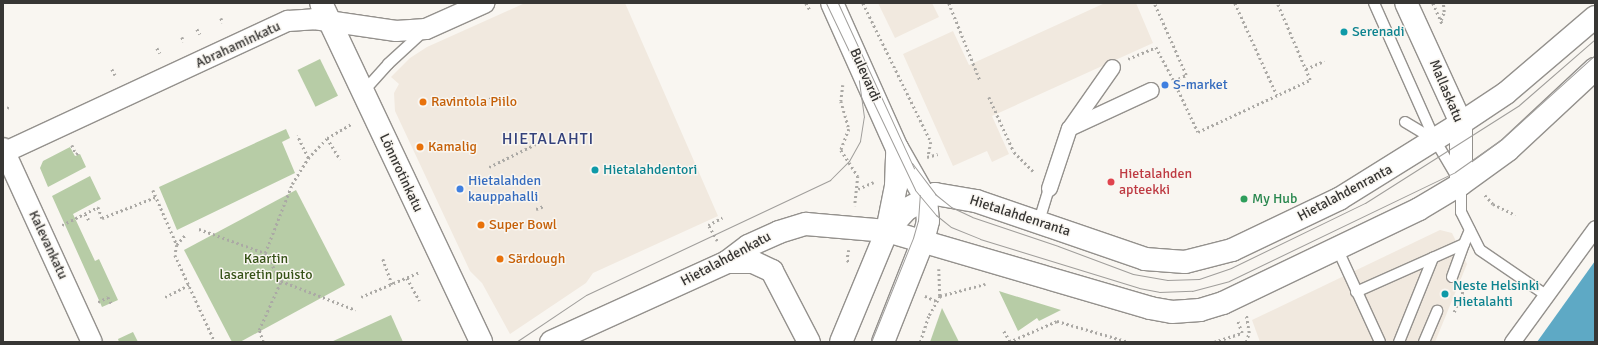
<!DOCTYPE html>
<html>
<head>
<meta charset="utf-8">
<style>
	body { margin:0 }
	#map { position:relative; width:1598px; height:345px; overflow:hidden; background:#f9f6f1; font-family:Signika,sans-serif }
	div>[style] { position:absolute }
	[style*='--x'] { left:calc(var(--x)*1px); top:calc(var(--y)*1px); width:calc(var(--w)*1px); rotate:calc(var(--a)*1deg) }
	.built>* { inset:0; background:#f1e9df }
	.green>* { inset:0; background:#b7cca6; transform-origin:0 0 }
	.water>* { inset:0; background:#5ea9c5 }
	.path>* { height:2.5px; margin-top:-1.25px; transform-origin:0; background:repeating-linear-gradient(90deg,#aba9a5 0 2px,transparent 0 5px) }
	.roads { filter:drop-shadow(1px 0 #94918d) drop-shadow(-1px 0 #94918d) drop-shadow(0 1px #94918d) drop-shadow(0 -1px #94918d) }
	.service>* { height:10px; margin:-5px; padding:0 5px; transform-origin:5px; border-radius:5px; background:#fff }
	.pedestrian>* { height:15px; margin:-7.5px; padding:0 7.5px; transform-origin:7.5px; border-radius:7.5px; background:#fff }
	.minor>* { height:20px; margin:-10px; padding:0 10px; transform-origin:10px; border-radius:10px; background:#fff }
	.tertiary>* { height:22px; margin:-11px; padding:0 11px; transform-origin:11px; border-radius:11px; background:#fff }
	.secondary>* { height:22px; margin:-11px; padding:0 11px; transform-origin:11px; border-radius:11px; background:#fff }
	.primary>* { height:22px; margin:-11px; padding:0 11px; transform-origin:11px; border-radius:11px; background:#fff }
	.tram>* { height:1px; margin:-0.5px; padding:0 0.5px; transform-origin:0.5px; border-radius:0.5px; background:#a09e9b }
	.dots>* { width:11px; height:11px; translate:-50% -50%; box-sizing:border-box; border:2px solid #f9f6f1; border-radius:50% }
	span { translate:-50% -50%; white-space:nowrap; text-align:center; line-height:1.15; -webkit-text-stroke:3px #f9f6f1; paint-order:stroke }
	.culture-label { font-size:14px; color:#0d838f }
	.left { translate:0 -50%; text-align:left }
	.street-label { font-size:14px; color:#373634 }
	.shop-label { font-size:14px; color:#366cbe }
	.food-label { font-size:14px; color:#c56008 }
	.health-label { font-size:14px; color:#be3a42 }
	.leisure-label { font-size:14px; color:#27864d }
	.park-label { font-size:14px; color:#365217 }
	.quarter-label { font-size:16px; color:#34417b; letter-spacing:1px }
	.frame { position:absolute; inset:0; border:4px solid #373634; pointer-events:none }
</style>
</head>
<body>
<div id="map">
	<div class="built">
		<div style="clip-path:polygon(525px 3px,625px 3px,718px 216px,593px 273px,586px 283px,510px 334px,482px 283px,470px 271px,395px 111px,394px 93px,399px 84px,391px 77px,410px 58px,427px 47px)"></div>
		<div style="clip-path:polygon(878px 3px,932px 3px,939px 17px,895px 38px)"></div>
		<div style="clip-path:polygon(1105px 3px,1136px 3px,1153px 43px,992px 116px,1009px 154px,992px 162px,987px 151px,953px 166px,903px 54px,953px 31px,969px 65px)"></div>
		<div style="clip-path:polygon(1440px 230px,1452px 233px,1467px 264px,1435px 342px,1260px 342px,1252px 320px)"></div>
	</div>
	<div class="green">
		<div style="left:320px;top:59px;width:41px;height:25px;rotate:64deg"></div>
		<div style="clip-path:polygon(286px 129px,290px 138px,282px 142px,295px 173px,177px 230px,159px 187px)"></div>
		<div style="clip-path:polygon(70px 147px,75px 156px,80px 154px,86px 167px,48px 187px,40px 168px,43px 161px)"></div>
		<div style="clip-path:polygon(90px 176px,101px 199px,73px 214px,95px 261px,99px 259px,118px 300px,102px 307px,52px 196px)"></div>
		<div style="clip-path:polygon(296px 190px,345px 285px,240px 342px,232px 342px,184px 250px)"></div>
		<div style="clip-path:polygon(999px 291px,1005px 293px,1061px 310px,1039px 321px,1037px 318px,1018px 331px)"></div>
		<div style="clip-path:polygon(942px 308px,959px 342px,930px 342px)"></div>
		<div style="clip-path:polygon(391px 315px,403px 342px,331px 342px)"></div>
		<div style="clip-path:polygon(133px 332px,138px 342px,119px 342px,118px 339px)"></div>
	</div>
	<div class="water">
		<div style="clip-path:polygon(1595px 261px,1595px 342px,1537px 342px)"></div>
	</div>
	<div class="path">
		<div style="--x:806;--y:3;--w:8;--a:60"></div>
		<div style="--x:863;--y:3;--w:155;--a:63.9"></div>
		<div style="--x:931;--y:142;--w:15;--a:101"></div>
		<div style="--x:949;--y:3;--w:83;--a:68.1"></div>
		<div style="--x:1235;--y:3;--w:101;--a:65.5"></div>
		<div style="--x:1433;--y:3;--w:24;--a:66"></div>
		<div style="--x:221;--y:18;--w:5;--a:68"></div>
		<div style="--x:1441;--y:20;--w:9;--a:-69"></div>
		<div style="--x:1444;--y:12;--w:9;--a:-96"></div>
		<div style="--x:197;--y:29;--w:6;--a:59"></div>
		<div style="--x:182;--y:37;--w:5;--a:68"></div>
		<div style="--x:157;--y:48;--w:6;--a:59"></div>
		<div style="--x:1128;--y:59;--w:30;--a:-23"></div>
		<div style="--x:1156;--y:47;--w:38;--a:62"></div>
		<div style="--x:1174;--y:81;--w:13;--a:-27"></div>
		<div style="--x:1186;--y:75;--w:79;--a:-114"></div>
		<div style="--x:112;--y:69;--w:7;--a:63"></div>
		<div style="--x:1306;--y:69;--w:20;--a:-24"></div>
		<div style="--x:1174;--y:81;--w:56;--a:64.8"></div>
		<div style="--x:1198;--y:132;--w:123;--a:-24.9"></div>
		<div style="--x:1310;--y:80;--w:84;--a:-113.2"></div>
		<div style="--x:843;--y:85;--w:16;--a:97"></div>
		<div style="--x:841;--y:101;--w:29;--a:74"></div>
		<div style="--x:849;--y:129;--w:22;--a:111"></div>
		<div style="--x:841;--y:150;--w:31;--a:57"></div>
		<div style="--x:858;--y:176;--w:30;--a:96"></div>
		<div style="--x:989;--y:97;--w:60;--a:65.6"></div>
		<div style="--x:1014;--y:152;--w:28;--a:45"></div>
		<div style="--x:485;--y:101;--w:10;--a:-24"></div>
		<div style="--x:7;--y:108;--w:4;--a:-27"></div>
		<div style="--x:327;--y:138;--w:25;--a:58"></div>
		<div style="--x:72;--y:145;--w:10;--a:66"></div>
		<div style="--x:76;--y:154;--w:4;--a:-34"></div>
		<div style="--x:927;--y:157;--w:11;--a:-15"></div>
		<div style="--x:308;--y:158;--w:28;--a:-46"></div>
		<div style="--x:327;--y:138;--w:28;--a:-30"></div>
		<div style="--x:489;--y:167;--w:55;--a:-26.1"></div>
		<div style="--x:858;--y:189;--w:17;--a:-24"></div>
		<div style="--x:153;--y:190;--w:60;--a:66.4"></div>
		<div style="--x:1485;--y:195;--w:12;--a:48"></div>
		<div style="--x:1493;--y:204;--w:25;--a:26"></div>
		<div style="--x:536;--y:209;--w:9;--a:-21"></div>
		<div style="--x:85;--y:214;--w:7;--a:56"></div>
		<div style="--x:62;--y:225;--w:40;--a:-26.6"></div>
		<div style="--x:98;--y:207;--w:12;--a:70"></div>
		<div style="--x:102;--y:218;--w:58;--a:-21.3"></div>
		<div style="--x:199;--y:229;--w:70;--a:20"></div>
		<div style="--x:185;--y:236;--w:12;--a:132"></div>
		<div style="--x:177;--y:245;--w:10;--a:101"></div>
		<div style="--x:175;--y:255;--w:96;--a:65.3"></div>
		<div style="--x:717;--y:241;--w:18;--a:-119"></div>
		<div style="--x:708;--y:225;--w:16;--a:-27"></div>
		<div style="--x:849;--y:250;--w:10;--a:101"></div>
		<div style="--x:847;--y:260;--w:4;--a:34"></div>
		<div style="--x:383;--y:259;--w:27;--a:70"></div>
		<div style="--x:939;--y:269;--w:27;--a:88"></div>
		<div style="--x:407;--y:278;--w:26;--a:61"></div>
		<div style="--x:281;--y:281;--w:80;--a:21.1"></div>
		<div style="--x:925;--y:296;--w:12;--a:24"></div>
		<div style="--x:165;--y:297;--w:27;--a:-27"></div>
		<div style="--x:361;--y:297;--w:64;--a:-23"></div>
		<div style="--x:98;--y:302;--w:11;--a:-27"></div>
		<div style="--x:108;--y:297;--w:7;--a:63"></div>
		<div style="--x:1454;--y:312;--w:25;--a:-67"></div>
		<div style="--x:1004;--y:331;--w:12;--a:59"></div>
		<div style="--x:263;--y:342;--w:13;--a:-108"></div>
		<div style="--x:259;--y:330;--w:54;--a:-65.8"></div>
		<div style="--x:281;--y:281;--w:32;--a:-120"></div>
		<div style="--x:265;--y:253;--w:74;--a:-68.6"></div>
		<div style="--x:292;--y:184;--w:31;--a:-58"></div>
		<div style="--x:308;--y:158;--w:25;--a:-116"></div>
		<div style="--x:920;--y:342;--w:28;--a:-72"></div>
		<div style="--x:929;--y:315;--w:22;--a:-60"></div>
		<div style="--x:940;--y:296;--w:47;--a:-14.9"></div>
		<div style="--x:1009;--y:342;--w:52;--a:-23.6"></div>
		<div style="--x:1057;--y:321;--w:75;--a:16.3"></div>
		<div style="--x:1214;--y:342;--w:29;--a:-18"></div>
		<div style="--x:1242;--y:333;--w:14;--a:-111"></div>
		<div style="--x:1246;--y:342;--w:9;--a:-72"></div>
		<div style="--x:1249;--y:333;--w:18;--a:-99"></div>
	</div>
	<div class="roads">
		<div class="service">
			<div style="--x:1374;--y:3;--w:150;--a:66"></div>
			<div style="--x:1435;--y:140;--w:51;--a:59.4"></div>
			<div style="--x:1461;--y:184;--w:28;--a:90"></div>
			<div style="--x:1461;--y:212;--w:42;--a:63.4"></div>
			<div style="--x:1480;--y:250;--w:80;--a:34.3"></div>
			<div style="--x:363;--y:92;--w:38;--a:-48"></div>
			<div style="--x:388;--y:64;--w:49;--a:-42.5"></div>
			<div style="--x:1405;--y:122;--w:35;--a:31"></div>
			<div style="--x:1039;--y:221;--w:34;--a:-73"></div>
			<div style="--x:1337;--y:248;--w:103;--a:65.4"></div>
			<div style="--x:1452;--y:277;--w:35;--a:-70"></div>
			<div style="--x:1356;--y:292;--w:118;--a:-24"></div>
			<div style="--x:1464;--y:244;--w:15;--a:-67"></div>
			<div style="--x:1399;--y:342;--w:91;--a:-68"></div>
			<div style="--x:1424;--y:342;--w:34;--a:-67"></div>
		</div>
		<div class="pedestrian">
			<div style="--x:1070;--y:127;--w:73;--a:-55"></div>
			<div style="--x:1049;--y:188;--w:63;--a:-71.6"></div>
			<div style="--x:1069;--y:128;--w:90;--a:-24.9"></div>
			<div style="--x:1512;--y:342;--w:141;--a:-53.9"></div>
		</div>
		<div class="minor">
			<div style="--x:3;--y:148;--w:213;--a:65.4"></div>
			<div style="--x:3;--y:153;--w:314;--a:-24.9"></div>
			<div style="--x:288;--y:21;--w:26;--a:-4"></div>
			<div style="--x:314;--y:19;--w:83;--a:8.3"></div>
			<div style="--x:396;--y:31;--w:30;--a:-4"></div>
			<div style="--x:426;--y:29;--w:64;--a:-24.1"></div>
		</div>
		<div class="tertiary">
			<div style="--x:832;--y:3;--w:159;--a:65.9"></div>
			<div style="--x:897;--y:148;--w:59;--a:60.4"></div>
			<div style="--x:926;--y:199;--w:22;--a:85"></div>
			<div style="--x:928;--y:221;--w:21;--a:104"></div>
			<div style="--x:887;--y:231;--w:46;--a:-78.7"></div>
			<div style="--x:896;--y:186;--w:37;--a:-88"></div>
		</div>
		<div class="secondary">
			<div style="--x:1461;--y:123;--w:54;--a:-33.7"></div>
			<div style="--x:1506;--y:93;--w:117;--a:-40.5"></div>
			<div style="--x:1461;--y:184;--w:58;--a:-35.9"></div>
			<div style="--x:1508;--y:150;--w:119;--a:-43"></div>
		</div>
		<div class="primary">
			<div style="--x:321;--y:3;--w:375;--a:64.7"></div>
			<div style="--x:727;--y:262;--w:26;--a:0"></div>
			<div style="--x:753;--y:262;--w:21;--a:25"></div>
			<div style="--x:772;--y:271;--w:80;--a:62.5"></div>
			<div style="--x:551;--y:342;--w:193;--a:-24.4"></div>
			<div style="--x:727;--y:262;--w:26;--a:-37"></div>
			<div style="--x:748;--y:246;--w:34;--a:-24"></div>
			<div style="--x:779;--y:232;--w:28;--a:-17"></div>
			<div style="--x:806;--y:224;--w:81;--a:4.9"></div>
			<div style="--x:887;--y:231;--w:274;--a:16.3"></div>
			<div style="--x:1150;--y:308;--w:22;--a:10"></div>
			<div style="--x:1172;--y:312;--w:28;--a:-4"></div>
			<div style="--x:1200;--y:310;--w:24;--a:-17"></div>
			<div style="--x:1223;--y:303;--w:217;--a:-25.6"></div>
			<div style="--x:1419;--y:209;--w:49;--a:-30.8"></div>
			<div style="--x:1461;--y:184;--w:61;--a:-90"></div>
			<div style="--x:1461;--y:123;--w:132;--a:-114.6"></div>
			<div style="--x:841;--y:342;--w:120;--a:-67.5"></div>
			<div style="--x:887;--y:231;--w:30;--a:-48"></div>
			<div style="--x:907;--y:209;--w:32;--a:-28"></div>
			<div style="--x:935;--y:194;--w:42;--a:9.7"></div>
			<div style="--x:976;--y:201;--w:179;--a:18.9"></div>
			<div style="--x:1145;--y:259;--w:40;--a:4.3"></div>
			<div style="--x:1185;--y:262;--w:49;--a:-14.3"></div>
			<div style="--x:1232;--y:250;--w:119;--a:-25.5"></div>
			<div style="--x:1339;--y:199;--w:144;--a:-31.9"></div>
			<div style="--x:883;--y:342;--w:109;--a:-68.4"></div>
		</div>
	</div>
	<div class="tram">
		<div style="--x:826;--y:3;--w:207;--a:64.5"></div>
		<div style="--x:915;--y:190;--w:33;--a:50"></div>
		<div style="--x:936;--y:215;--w:19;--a:39"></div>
		<div style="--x:951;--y:227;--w:31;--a:22"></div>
		<div style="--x:980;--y:239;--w:166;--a:17.1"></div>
		<div style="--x:1139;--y:288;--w:20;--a:11"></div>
		<div style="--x:1159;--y:292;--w:33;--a:-2"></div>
		<div style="--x:1192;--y:291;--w:38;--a:-15"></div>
		<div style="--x:1229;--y:281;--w:251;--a:-25.7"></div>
		<div style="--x:1455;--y:172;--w:57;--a:-35.1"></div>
		<div style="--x:1502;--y:139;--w:125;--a:-42.1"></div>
		<div style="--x:838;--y:3;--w:182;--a:65.3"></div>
		<div style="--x:912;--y:163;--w:39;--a:53"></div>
		<div style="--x:935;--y:194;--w:21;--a:39"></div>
		<div style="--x:951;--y:207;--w:23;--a:25"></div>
		<div style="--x:972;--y:217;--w:91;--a:18.6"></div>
		<div style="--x:1058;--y:246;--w:80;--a:20.5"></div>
		<div style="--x:1133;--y:274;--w:35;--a:10"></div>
		<div style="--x:1167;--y:280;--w:32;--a:-2"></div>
		<div style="--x:1199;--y:279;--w:34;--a:-19"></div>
		<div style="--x:1231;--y:268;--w:149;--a:-25.9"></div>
		<div style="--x:1365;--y:203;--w:181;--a:-32.4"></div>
		<div style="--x:1518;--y:106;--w:102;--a:-41"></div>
		<div style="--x:516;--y:342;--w:84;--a:-33.9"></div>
		<div style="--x:586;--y:295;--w:270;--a:-25.2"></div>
		<div style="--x:830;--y:180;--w:27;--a:-45"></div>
		<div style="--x:849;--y:161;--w:23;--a:-61"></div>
		<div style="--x:860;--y:141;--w:24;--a:-81"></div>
		<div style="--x:864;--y:117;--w:37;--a:-98"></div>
		<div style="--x:871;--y:342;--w:112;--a:-68"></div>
		<div style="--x:913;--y:238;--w:18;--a:-74"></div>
		<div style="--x:918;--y:221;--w:26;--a:-86"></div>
	</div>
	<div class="dots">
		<div style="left:1344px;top:32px;background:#0f9aa8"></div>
		<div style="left:1165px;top:85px;background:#3f7fe0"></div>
		<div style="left:423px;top:102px;background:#e8710a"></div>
		<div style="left:420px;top:147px;background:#e8710a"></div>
		<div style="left:595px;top:170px;background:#0f9aa8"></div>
		<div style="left:1111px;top:182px;background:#e0444e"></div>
		<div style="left:460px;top:189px;background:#3f7fe0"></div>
		<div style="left:1244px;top:199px;background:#2e9e5b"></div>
		<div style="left:481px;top:225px;background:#e8710a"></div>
		<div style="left:500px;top:259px;background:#e8710a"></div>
		<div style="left:1445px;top:294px;background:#0f9aa8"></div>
	</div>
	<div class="culture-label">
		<span class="left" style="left:1352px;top:32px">Serenadi</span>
		<span class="left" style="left:603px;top:170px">Hietalahdentori</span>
		<span class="left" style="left:1453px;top:294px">Neste Helsinki<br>Hietalahti</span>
	</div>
	<div class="street-label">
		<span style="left:238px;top:45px;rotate:-25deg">Abrahaminkatu</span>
		<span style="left:865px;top:75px;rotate:66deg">Bulevardi</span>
		<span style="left:1446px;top:91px;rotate:67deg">Mallaskatu</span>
		<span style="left:401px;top:173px;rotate:65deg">Lönnrotinkatu</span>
		<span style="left:1345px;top:193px;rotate:-28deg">Hietalahdenranta</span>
		<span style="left:1020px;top:216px;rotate:18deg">Hietalahdenranta</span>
		<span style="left:48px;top:245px;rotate:65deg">Kalevankatu</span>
		<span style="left:726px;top:259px;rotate:-28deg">Hietalahdenkatu</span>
	</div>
	<div class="shop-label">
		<span class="left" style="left:1173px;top:85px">S-market</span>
		<span class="left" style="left:468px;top:189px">Hietalahden<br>kauppahalli</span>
	</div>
	<div class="food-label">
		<span class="left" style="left:431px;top:102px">Ravintola Piilo</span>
		<span class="left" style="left:428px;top:147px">Kamalig</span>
		<span class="left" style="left:489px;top:225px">Super Bowl</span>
		<span class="left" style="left:508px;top:259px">Särdough</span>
	</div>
	<div class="health-label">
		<span class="left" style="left:1119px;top:182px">Hietalahden<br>apteekki</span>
	</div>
	<div class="leisure-label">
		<span class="left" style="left:1252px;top:199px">My Hub</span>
	</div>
	<div class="park-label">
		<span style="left:266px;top:267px">Kaartin<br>lasaretin puisto</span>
	</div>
	<div class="quarter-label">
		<span style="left:548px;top:139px">HIETALAHTI</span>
	</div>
	<div class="frame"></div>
</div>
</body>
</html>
